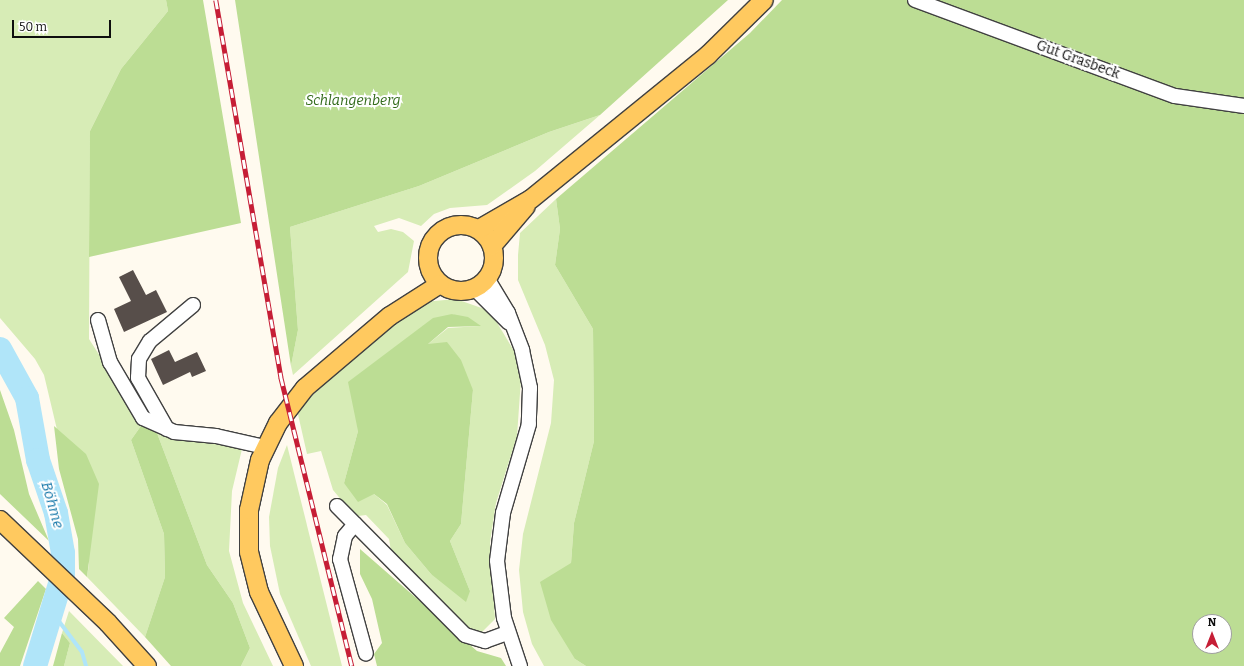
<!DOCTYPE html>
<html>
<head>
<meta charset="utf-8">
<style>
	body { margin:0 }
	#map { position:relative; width:1244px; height:666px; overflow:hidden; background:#fffaef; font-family:Bitter,serif }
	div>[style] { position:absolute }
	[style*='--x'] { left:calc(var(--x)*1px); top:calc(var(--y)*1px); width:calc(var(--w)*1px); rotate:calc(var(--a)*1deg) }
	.green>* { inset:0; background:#d7ecb6 }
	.forest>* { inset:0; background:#bcdd94 }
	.stream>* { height:4px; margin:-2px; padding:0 2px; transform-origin:2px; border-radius:2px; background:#b0e5f9 }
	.river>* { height:24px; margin:-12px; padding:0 12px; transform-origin:12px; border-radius:12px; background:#b0e5f9 }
	.building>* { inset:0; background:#574e4a }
	.roads { filter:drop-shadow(1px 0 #414141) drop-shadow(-1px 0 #414141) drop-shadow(0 1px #414141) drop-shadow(0 -1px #414141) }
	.minor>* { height:14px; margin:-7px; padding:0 7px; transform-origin:7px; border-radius:7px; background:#fff }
	.major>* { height:18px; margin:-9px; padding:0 9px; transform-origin:9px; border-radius:9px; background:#ffc95f }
	.major>.ring { margin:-9px; padding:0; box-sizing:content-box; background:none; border:18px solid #ffc95f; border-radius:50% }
	.rail>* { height:4.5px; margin-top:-2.25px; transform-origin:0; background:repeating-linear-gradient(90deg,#fff 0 9px,#c61e36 0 18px); box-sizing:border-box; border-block:1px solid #c61e36 }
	span { translate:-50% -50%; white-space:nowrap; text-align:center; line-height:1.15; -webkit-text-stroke:4px #fff; paint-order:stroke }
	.street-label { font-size:14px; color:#0e0e0e }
	.park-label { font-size:14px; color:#326a1a; font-style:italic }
	.water-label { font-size:15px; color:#1074a7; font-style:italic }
	.north { position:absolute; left:1192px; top:614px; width:40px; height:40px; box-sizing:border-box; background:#fff; border:1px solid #9f9f9f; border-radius:50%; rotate:0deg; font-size:11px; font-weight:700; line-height:16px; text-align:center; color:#0e0e0e }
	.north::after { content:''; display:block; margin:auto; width:14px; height:18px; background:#c61e36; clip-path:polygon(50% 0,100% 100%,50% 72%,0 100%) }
	.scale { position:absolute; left:12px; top:20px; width:99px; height:18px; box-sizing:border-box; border:2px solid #0e0e0e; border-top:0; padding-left:5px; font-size:12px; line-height:14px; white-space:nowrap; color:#0e0e0e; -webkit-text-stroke:3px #fff; paint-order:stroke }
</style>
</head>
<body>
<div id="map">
	<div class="green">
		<div style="clip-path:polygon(0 0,166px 0,168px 11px,121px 69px,90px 131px,89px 339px,143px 423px,131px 440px,164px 534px,165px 577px,145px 637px,87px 577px,89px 564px,44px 375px,35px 359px,0 318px)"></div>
		<div style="clip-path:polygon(600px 115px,535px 171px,487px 205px,450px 208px,434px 214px,421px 226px,399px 218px,374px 226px,378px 232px,391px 229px,403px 232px,414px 241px,408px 272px,293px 375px,291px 366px,298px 330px,290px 227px,419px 186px,549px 132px)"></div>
		<div style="clip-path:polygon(556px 199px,560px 229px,555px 265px,593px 329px,594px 441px,574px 523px,571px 563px,575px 659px,586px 666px,544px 666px,532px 644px,523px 612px,519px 570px,523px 534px,551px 423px,554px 380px,545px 345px,518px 280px,518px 255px,520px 233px)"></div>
		<div style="clip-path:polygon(evenodd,456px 299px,490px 311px,514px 351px,521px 379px,517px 436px,496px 503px,490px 542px,495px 619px,481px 633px,462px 627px,391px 551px,389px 539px,366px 515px,358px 516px,343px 502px,333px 490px,321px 451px,307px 454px,297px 410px,341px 368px,423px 302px,456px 299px,452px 314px,480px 326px,448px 328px,428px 344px,473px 390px,461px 524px,450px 541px,470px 591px,431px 574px,405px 543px,387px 505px,374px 494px,344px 483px,358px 431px,452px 314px)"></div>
		<div style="clip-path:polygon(157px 433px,242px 449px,232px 491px,229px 551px,243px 603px,273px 666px,241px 666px,250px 648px,233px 603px,207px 565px)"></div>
		<div style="clip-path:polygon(287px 445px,342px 666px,311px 666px,280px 594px,270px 546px,269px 517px,278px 468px)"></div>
		<div style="clip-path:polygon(69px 611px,123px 666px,64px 666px,70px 643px,62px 633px)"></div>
	</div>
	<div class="forest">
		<div style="clip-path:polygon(166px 0,203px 0,241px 223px,89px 257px,90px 131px,121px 69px,168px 11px)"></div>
		<div style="clip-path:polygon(235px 0,728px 0,600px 115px,549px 132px,419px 186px,290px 227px,298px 330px,291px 366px)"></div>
		<div style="clip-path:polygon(evenodd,782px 0,1244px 0,1244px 666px,586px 666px,575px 659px,551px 620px,540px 582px,571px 563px,574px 523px,594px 441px,593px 329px,555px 265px,560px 229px,556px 199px,750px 33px,782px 0,1200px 622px,1224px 622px,1224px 646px,1200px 646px,1200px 622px)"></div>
		<div style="clip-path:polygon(452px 314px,468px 317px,481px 326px,448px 327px,428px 344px,447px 342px,461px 360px,473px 390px,461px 524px,450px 541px,470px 591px,466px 602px,431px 574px,405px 543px,387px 504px,374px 494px,358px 502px,344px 483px,358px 431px,348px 382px,433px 318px)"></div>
		<div style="clip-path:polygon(0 390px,14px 430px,29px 494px,49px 541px,0 494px)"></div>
		<div style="clip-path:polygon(143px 423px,157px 433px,207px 565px,233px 603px,250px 648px,241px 666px,171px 666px,145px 637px,165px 577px,164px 534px,131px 440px)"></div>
		<div style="clip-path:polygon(54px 426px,86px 454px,99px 484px,87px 577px,79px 569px,78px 539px,59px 469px)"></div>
		<div style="clip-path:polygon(360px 549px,477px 651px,501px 658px,506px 666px,377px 666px,374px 654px,382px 643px,372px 599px,360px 574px)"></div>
		<div style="clip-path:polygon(38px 581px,46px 589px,20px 666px,0 666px,0 653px,14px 627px,4px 618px)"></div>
		<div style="clip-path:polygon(62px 633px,70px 643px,64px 666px,53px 666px)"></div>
	</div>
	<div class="stream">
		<div style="--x:52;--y:612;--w:50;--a:53.1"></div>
		<div style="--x:82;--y:652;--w:15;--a:74"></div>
	</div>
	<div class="river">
		<div style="--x:0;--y:349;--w:56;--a:61.1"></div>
		<div style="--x:27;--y:398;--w:63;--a:79.9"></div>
		<div style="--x:38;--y:460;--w:56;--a:71.2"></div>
		<div style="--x:56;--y:513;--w:41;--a:80.1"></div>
		<div style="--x:63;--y:553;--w:21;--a:90"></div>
		<div style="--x:63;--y:574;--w:96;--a:106.9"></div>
	</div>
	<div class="building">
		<div style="clip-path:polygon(133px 270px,146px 295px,156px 290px,167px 312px,124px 332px,114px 309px,131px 301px,119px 277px)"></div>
		<div style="clip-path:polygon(169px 350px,175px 362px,197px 352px,206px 371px,192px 377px,190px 372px,163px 385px,151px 359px)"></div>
	</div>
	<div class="roads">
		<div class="minor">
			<div style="--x:915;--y:0;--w:277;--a:20.3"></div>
			<div style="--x:1175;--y:96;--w:70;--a:8.2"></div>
			<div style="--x:487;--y:278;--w:41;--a:59"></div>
			<div style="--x:508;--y:313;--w:40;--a:69"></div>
			<div style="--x:522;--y:350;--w:39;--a:78"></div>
			<div style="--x:530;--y:388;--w:36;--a:92"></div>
			<div style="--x:529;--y:424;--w:93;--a:106.3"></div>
			<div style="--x:503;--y:513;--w:48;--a:97.1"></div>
			<div style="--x:497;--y:561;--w:57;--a:83"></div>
			<div style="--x:504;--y:618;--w:51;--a:71.6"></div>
			<div style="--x:474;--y:288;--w:49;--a:45"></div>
			<div style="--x:98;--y:320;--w:44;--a:74.1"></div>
			<div style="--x:110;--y:362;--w:65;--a:59.5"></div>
			<div style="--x:143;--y:418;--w:34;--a:24"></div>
			<div style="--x:174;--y:432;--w:42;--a:5.4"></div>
			<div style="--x:216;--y:436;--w:50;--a:12.7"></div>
			<div style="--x:167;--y:429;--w:59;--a:-119.6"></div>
			<div style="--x:138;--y:378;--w:19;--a:-87"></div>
			<div style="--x:139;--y:359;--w:21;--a:-59"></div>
			<div style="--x:150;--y:341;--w:56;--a:-39.9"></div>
			<div style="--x:337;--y:506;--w:182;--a:45.2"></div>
			<div style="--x:465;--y:635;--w:21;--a:17"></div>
			<div style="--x:485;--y:641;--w:23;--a:-20"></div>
			<div style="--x:355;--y:524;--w:16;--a:130"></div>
			<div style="--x:345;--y:536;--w:24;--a:102"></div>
			<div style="--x:340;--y:559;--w:98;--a:74.7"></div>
		</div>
		<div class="major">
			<div class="ring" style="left:428px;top:225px;width:48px;height:48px"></div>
			<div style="--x:479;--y:229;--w:60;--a:-30"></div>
			<div style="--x:531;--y:199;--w:228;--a:-39.1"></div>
			<div style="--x:708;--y:55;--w:78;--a:-44.5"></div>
			<div style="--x:492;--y:246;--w:52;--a:-49.6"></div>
			<div style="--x:0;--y:520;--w:149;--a:43.6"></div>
			<div style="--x:108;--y:623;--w:58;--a:47.8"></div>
			<div style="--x:294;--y:666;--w:82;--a:-115.3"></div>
			<div style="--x:259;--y:592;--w:41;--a:-104"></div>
			<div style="--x:249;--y:552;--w:42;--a:-90"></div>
			<div style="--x:249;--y:510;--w:51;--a:-77.6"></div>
			<div style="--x:260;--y:460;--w:41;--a:-64.1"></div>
			<div style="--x:278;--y:423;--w:44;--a:-52.4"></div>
			<div style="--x:305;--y:388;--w:111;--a:-40.3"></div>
			<div style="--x:390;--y:316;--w:59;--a:-32.6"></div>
		</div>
	</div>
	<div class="rail">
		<div style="--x:216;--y:0;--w:383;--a:80.2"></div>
		<div style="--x:281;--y:377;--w:298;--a:76.2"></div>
	</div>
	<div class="street-label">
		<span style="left:1078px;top:60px;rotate:20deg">Gut Grasbeck</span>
	</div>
	<div class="park-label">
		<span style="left:353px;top:101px">Schlangenberg</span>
	</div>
	<div class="water-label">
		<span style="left:52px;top:505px;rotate:74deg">Böhme</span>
	</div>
	<div class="north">N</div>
	<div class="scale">50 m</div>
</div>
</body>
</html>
